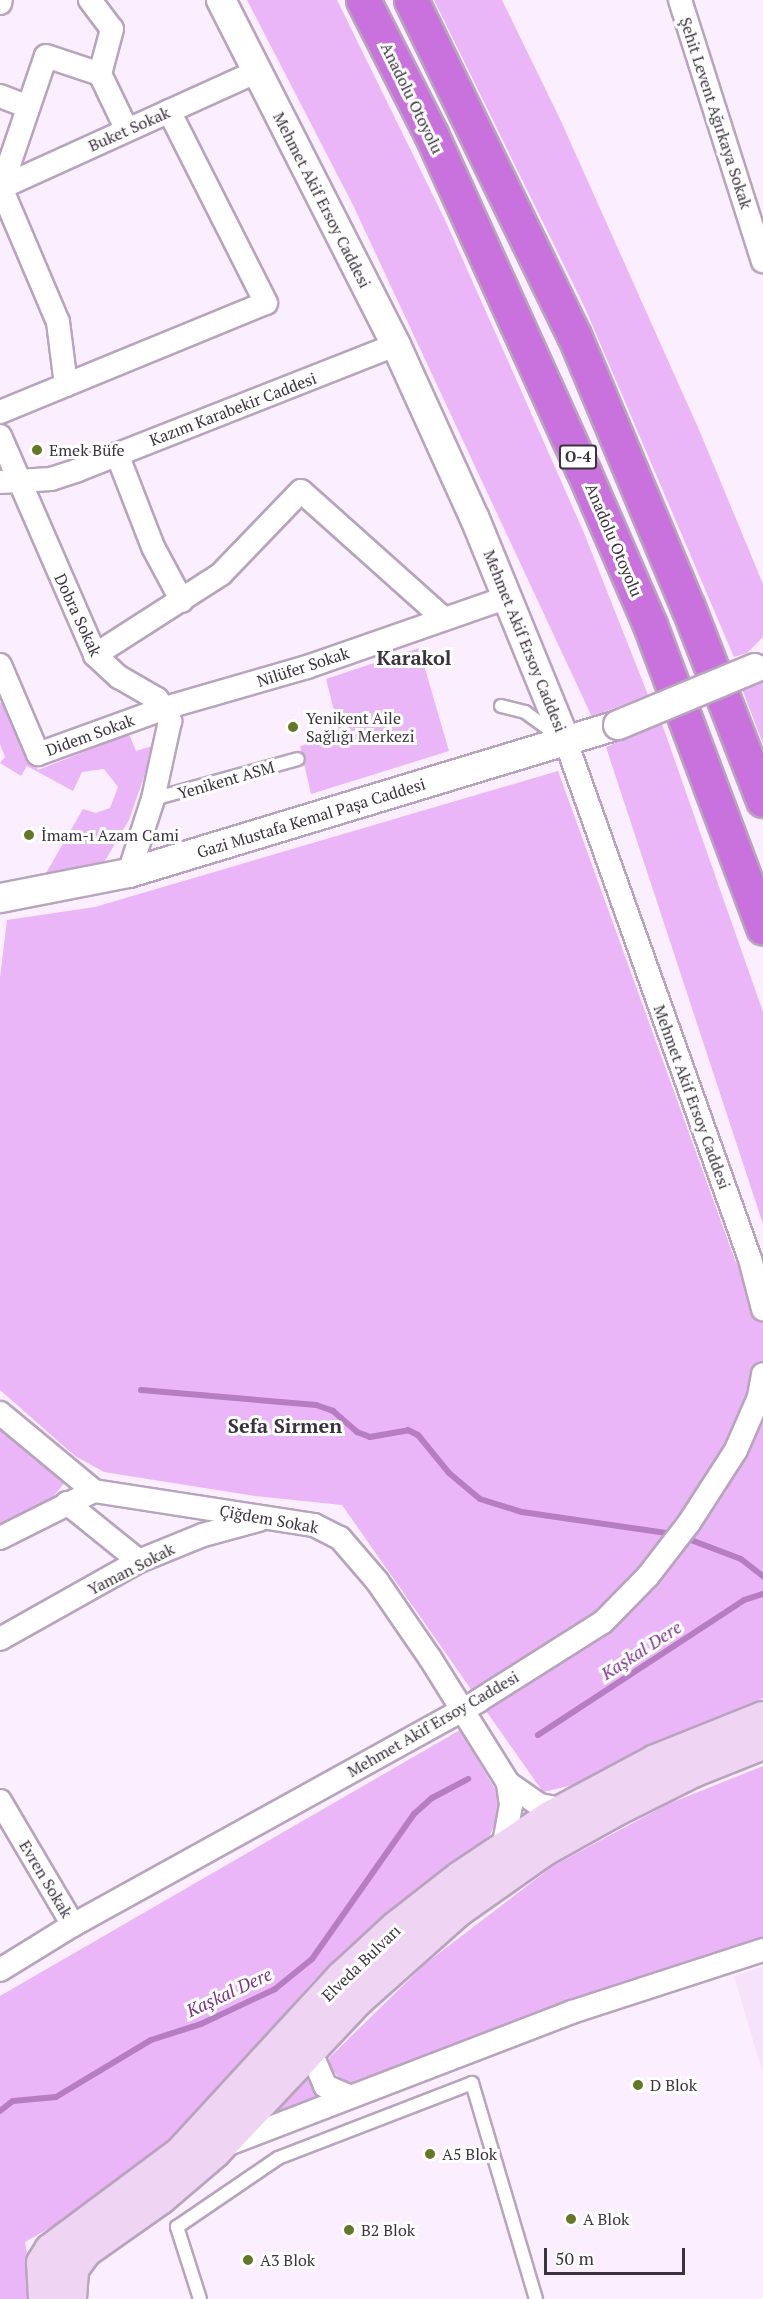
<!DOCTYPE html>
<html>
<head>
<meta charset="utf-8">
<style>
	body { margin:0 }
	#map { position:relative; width:763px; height:2299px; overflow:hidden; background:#fbeefe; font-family:"PT Serif",serif }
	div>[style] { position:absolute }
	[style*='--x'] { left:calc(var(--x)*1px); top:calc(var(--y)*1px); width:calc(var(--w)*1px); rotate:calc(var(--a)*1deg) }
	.built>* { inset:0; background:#f7e2fc }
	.green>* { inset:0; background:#ebb6f7 }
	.stream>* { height:6px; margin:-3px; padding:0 3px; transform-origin:3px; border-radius:3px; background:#b77dc3 }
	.roads { filter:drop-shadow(2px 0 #b8a4bd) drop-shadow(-2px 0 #b8a4bd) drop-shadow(0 2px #b8a4bd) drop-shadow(0 -2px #b8a4bd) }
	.service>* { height:12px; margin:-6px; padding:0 6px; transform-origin:6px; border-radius:6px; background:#fff }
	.minor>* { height:22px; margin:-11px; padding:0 11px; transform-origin:11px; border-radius:11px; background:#fff }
	.tertiary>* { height:28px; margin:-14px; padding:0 14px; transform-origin:14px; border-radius:14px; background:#fff }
	.secondary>* { height:32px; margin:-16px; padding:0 16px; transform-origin:16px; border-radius:16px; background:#efd4f4 }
	.motorway>* { height:33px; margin:-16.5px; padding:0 16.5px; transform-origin:16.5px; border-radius:16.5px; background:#c971dc }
	.bridges { filter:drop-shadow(2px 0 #b8a4bd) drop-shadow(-2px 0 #b8a4bd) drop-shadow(0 2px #b8a4bd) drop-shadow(0 -2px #b8a4bd) }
	.tertiary-bridge>* { height:28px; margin:-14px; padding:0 14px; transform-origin:14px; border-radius:14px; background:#fff }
	.dots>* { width:16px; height:16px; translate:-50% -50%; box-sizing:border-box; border:3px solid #fff; border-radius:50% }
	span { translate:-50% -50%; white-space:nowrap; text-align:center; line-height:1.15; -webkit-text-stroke:6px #fff; paint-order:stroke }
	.shield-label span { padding:2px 4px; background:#fff; border:2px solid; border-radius:4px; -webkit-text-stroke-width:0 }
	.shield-label { font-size:15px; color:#3b333d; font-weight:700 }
	.street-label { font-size:16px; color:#3b333d }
	.poi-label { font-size:16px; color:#3b333d }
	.left { translate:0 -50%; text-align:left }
	.water-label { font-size:18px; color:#7a3489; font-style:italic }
	.quarter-label { font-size:20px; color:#3b333d; font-weight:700 }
	.scale { position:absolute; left:544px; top:2248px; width:141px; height:27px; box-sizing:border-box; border:3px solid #3b333d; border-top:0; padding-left:8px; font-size:18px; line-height:21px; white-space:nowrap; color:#3b333d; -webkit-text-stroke:4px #fff; paint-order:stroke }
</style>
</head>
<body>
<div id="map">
	<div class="built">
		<div style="clip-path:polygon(763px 1966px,763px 2074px,734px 1976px)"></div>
	</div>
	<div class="green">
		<div style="clip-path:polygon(247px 0,337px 0,445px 220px,512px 370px,584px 533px,648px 695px,592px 717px,353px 205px)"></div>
		<div style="clip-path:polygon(434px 0,502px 0,560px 119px,700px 432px,763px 584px,763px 637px,747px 653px,734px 657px,585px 308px)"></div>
		<div style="clip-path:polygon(419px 648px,449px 751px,311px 794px,300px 746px,340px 735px,326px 679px)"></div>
		<div style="clip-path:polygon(763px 680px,763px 744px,742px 689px)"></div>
		<div style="clip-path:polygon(6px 700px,38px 770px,129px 734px,136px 751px,155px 745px,129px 820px,103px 864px,42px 880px,83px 809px,96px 813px,110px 808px,118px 787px,104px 769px,82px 772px,73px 791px,27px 766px,21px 776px,0 763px,5px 757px,0 744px,0 703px)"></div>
		<div style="clip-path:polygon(662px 724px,763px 1012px,763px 1224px,606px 747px)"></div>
		<div style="clip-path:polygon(558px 771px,736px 1263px,763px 1254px,763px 1698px,645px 1746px,573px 1785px,543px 1792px,342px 1505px,255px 1496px,104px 1472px,75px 1456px,0 1390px,0 978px,7px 920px,95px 907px)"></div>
		<div style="clip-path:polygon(0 1426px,65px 1482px,54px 1496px,0 1525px)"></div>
		<div style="clip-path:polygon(460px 1730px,499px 1796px,501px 1809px,490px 1835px,359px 1938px,314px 1980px,192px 2118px,163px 2145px,67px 2218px,25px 2242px,34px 2299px,0 2299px,0 1996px)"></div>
		<div style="clip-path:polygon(763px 1766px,763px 1937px,353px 2083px,340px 2079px,330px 2067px,329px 2058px,425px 1964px,553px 1866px,668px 1804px)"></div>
		<div style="clip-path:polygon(308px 2070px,314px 2090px,330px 2098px,255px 2124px)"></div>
	</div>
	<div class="stream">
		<div style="--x:141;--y:1390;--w:176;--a:4.9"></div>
		<div style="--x:316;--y:1405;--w:18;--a:19"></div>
		<div style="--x:333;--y:1411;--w:32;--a:41"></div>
		<div style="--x:357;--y:1432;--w:14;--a:21"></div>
		<div style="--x:370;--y:1437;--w:39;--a:-10"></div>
		<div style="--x:408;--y:1430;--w:11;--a:27"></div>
		<div style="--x:418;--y:1435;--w:49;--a:50.8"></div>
		<div style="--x:449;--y:1473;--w:40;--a:40"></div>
		<div style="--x:480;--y:1499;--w:44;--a:17.2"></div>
		<div style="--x:522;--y:1512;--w:153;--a:8.3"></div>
		<div style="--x:683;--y:1537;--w:62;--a:20.8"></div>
		<div style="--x:741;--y:1559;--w:28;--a:38"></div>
		<div style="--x:538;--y:1735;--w:246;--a:-33.2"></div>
		<div style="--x:744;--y:1600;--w:20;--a:-18"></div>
		<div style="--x:0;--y:2111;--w:16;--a:-38"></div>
		<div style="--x:13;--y:2101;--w:43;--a:-5.3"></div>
		<div style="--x:56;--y:2097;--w:111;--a:-31"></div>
		<div style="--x:151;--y:2040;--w:52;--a:-17.7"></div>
		<div style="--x:201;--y:2024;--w:82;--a:-25.3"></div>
		<div style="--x:275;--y:1989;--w:48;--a:-39"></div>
		<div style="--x:312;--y:1959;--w:177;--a:-54.9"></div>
		<div style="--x:414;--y:1814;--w:24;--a:-42"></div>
		<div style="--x:432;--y:1798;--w:41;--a:-27.8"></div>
	</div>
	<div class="roads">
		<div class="service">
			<div style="--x:501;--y:706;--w:25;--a:14"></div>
			<div style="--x:525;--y:712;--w:41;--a:36"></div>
			<div style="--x:153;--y:799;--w:150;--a:-15.4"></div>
			<div style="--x:200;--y:2299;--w:76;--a:-107.7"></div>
			<div style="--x:177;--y:2227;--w:122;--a:-34.3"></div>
			<div style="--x:278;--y:2158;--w:208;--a:-21.1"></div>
			<div style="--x:472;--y:2083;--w:225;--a:73.5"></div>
		</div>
		<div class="minor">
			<div style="--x:90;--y:0;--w:36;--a:53"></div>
			<div style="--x:112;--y:29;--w:47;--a:104.9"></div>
			<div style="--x:100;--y:74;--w:62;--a:64.3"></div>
			<div style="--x:680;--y:0;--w:274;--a:72.4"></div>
			<div style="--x:0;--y:3;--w:3;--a:-72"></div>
			<div style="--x:0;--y:96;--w:30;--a:21"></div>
			<div style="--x:0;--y:188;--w:283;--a:-24.4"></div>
			<div style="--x:66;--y:385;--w:64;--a:-97.2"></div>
			<div style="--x:58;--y:322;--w:146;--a:-113"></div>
			<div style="--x:1;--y:188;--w:139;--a:-71.2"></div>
			<div style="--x:46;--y:56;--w:57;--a:18.4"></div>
			<div style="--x:0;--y:412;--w:287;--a:-22.3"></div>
			<div style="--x:266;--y:303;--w:215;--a:-116.8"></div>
			<div style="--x:0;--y:436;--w:239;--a:66.5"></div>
			<div style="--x:95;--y:655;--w:33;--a:43"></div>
			<div style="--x:119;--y:677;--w:44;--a:30.1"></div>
			<div style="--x:157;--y:699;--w:26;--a:59"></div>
			<div style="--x:170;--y:721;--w:80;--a:102.3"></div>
			<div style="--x:153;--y:799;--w:78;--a:108"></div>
			<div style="--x:117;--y:454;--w:100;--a:68.8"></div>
			<div style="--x:153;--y:547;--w:61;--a:61.8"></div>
			<div style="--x:0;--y:482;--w:51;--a:-3.4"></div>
			<div style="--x:51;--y:479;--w:28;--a:-18"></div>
			<div style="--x:78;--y:470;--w:342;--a:-21.5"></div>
			<div style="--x:95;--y:655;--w:150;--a:-32.7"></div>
			<div style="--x:221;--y:574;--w:115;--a:-46.1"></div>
			<div style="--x:301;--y:491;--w:192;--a:41.8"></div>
			<div style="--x:0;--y:665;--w:97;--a:66.9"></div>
			<div style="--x:38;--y:754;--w:135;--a:-19.9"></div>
			<div style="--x:165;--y:708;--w:148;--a:-16.1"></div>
			<div style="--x:307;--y:667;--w:213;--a:-19.2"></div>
			<div style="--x:566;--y:742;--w:549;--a:70.41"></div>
			<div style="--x:750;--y:1259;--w:52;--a:75.4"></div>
			<div style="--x:0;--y:1413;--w:122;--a:39.7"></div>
			<div style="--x:94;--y:1491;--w:223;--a:8.8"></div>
			<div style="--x:314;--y:1525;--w:29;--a:27"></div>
			<div style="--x:340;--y:1538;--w:57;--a:49.3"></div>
			<div style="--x:377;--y:1581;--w:93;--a:55.5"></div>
			<div style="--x:430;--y:1658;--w:147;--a:58"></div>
			<div style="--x:508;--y:1783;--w:39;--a:35"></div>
			<div style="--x:540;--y:1805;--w:25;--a:11"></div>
			<div style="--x:67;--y:1503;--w:92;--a:38.9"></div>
			<div style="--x:0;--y:1538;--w:105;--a:-26.6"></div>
			<div style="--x:0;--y:1639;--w:159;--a:-29.3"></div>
			<div style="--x:139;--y:1561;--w:69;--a:-22.1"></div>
			<div style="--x:203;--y:1535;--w:58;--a:-15"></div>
			<div style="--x:0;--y:1801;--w:144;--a:59.5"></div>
			<div style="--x:503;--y:1849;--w:45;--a:-79.7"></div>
			<div style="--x:511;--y:1805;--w:22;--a:-98"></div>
			<div style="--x:0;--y:1970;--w:86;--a:-31.7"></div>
			<div style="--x:73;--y:1925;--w:463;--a:-28.9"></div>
			<div style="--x:478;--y:1701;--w:148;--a:-32.3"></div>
			<div style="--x:603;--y:1622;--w:64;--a:-45.6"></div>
			<div style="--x:648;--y:1576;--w:67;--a:-52.3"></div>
			<div style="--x:689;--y:1523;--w:87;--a:-57.2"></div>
			<div style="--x:736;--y:1450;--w:58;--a:-66.5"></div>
			<div style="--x:759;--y:1397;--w:23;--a:-80"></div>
			<div style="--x:310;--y:2050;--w:39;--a:67"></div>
			<div style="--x:325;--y:2086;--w:26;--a:23"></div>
			<div style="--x:223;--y:2146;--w:374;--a:-21"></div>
			<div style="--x:572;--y:2012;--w:201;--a:-18"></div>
		</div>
		<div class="tertiary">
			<div style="--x:221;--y:0;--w:387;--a:63.1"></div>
			<div style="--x:396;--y:345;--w:191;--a:65.6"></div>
			<div style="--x:475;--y:519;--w:241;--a:67.8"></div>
			<div style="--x:0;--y:898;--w:131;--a:-11"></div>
			<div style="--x:129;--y:873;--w:511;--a:-16.84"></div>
		</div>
		<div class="secondary">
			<div style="--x:45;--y:2299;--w:36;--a:-93"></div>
			<div style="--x:43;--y:2263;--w:15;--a:-58"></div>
			<div style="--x:51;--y:2250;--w:161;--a:-36.7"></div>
			<div style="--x:180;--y:2154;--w:239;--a:-47.4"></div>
			<div style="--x:342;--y:1978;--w:74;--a:-42.8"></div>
			<div style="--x:396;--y:1928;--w:81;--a:-38"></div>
			<div style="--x:460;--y:1878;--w:110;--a:-33.8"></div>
			<div style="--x:551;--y:1817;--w:119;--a:-28.1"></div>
			<div style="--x:656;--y:1761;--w:115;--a:-21.9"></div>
			<div style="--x:70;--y:2299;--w:30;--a:-86"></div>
			<div style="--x:72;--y:2269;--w:22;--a:-54"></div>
			<div style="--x:85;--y:2251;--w:92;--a:-35.2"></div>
			<div style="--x:160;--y:2198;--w:72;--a:-40.5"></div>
			<div style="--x:215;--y:2151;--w:207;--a:-46.8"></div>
			<div style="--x:357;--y:2000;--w:134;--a:-41.7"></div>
			<div style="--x:457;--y:1911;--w:108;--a:-35.2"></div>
			<div style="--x:545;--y:1849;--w:80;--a:-29.1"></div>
			<div style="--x:615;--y:1810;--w:87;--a:-26.6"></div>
			<div style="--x:693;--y:1771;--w:75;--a:-21.8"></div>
		</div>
		<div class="motorway">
			<div style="--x:363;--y:0;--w:150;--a:63.1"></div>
			<div style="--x:431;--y:134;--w:369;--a:65.7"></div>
			<div style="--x:583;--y:470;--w:169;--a:66.6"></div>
			<div style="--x:650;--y:625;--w:323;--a:69.5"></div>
			<div style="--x:411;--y:0;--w:373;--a:64.1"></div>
			<div style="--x:574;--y:335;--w:295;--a:67.3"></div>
			<div style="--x:688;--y:607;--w:207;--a:68.8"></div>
		</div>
	</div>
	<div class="bridges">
		<div class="tertiary-bridge">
			<div style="--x:618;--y:725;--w:148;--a:-22.6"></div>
		</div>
	</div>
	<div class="dots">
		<div style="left:37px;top:450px;background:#647726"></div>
		<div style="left:293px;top:727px;background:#647726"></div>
		<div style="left:29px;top:835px;background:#647726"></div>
		<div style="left:638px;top:2085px;background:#647726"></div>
		<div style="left:430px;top:2154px;background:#647726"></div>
		<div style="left:571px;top:2219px;background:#647726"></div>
		<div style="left:349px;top:2230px;background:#647726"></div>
		<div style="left:248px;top:2260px;background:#647726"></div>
	</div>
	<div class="shield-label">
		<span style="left:578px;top:457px">O-4</span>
	</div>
	<div class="street-label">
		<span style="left:412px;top:98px;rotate:64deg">Anadolu Otoyolu</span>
		<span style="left:716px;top:113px;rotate:72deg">Şehit Levent Ağırkaya Sokak</span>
		<span style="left:129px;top:129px;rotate:-24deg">Buket Sokak</span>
		<span style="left:322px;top:200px;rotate:63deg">Mehmet Akif Ersoy Caddesi</span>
		<span style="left:233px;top:409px;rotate:-21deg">Kazım Karabekir Caddesi</span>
		<span style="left:614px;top:540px;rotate:67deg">Anadolu Otoyolu</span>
		<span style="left:78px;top:615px;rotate:65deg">Dobra Sokak</span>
		<span style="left:525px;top:641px;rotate:68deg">Mehmet Akif Ersoy Caddesi</span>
		<span style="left:303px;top:667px;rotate:-18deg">Nilüfer Sokak</span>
		<span style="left:90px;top:735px;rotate:-20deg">Didem Sokak</span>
		<span style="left:226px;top:780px;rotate:-16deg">Yenikent ASM</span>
		<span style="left:311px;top:818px;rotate:-17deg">Gazi Mustafa Kemal Paşa Caddesi</span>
		<span style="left:692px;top:1097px;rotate:70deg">Mehmet Akif Ersoy Caddesi</span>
		<span style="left:269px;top:1519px;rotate:10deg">Çiğdem Sokak</span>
		<span style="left:131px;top:1569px;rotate:-27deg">Yaman Sokak</span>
		<span style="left:433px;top:1724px;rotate:-30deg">Mehmet Akif Ersoy Caddesi</span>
		<span style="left:46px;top:1879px;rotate:59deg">Evren Sokak</span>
		<span style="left:361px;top:1963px;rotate:-44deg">Elveda Bulvarı</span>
	</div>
	<div class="poi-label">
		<span class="left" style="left:49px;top:450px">Emek Büfe</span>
		<span class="left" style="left:306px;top:727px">Yenikent Aile<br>Sağlığı Merkezi</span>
		<span class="left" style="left:41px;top:835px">İmam-ı Azam Cami</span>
		<span class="left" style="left:650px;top:2085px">D Blok</span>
		<span class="left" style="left:442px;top:2154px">A5 Blok</span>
		<span class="left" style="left:583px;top:2219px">A Blok</span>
		<span class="left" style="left:361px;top:2230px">B2 Blok</span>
		<span class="left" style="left:260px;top:2260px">A3 Blok</span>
	</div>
	<div class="water-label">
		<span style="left:641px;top:1650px;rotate:-33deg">Kaşkal Dere</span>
		<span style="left:229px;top:1992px;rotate:-25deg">Kaşkal Dere</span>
	</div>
	<div class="quarter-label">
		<span style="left:414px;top:657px">Karakol</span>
		<span style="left:285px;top:1425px">Sefa Sirmen</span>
	</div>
	<div class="scale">50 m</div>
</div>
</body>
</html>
